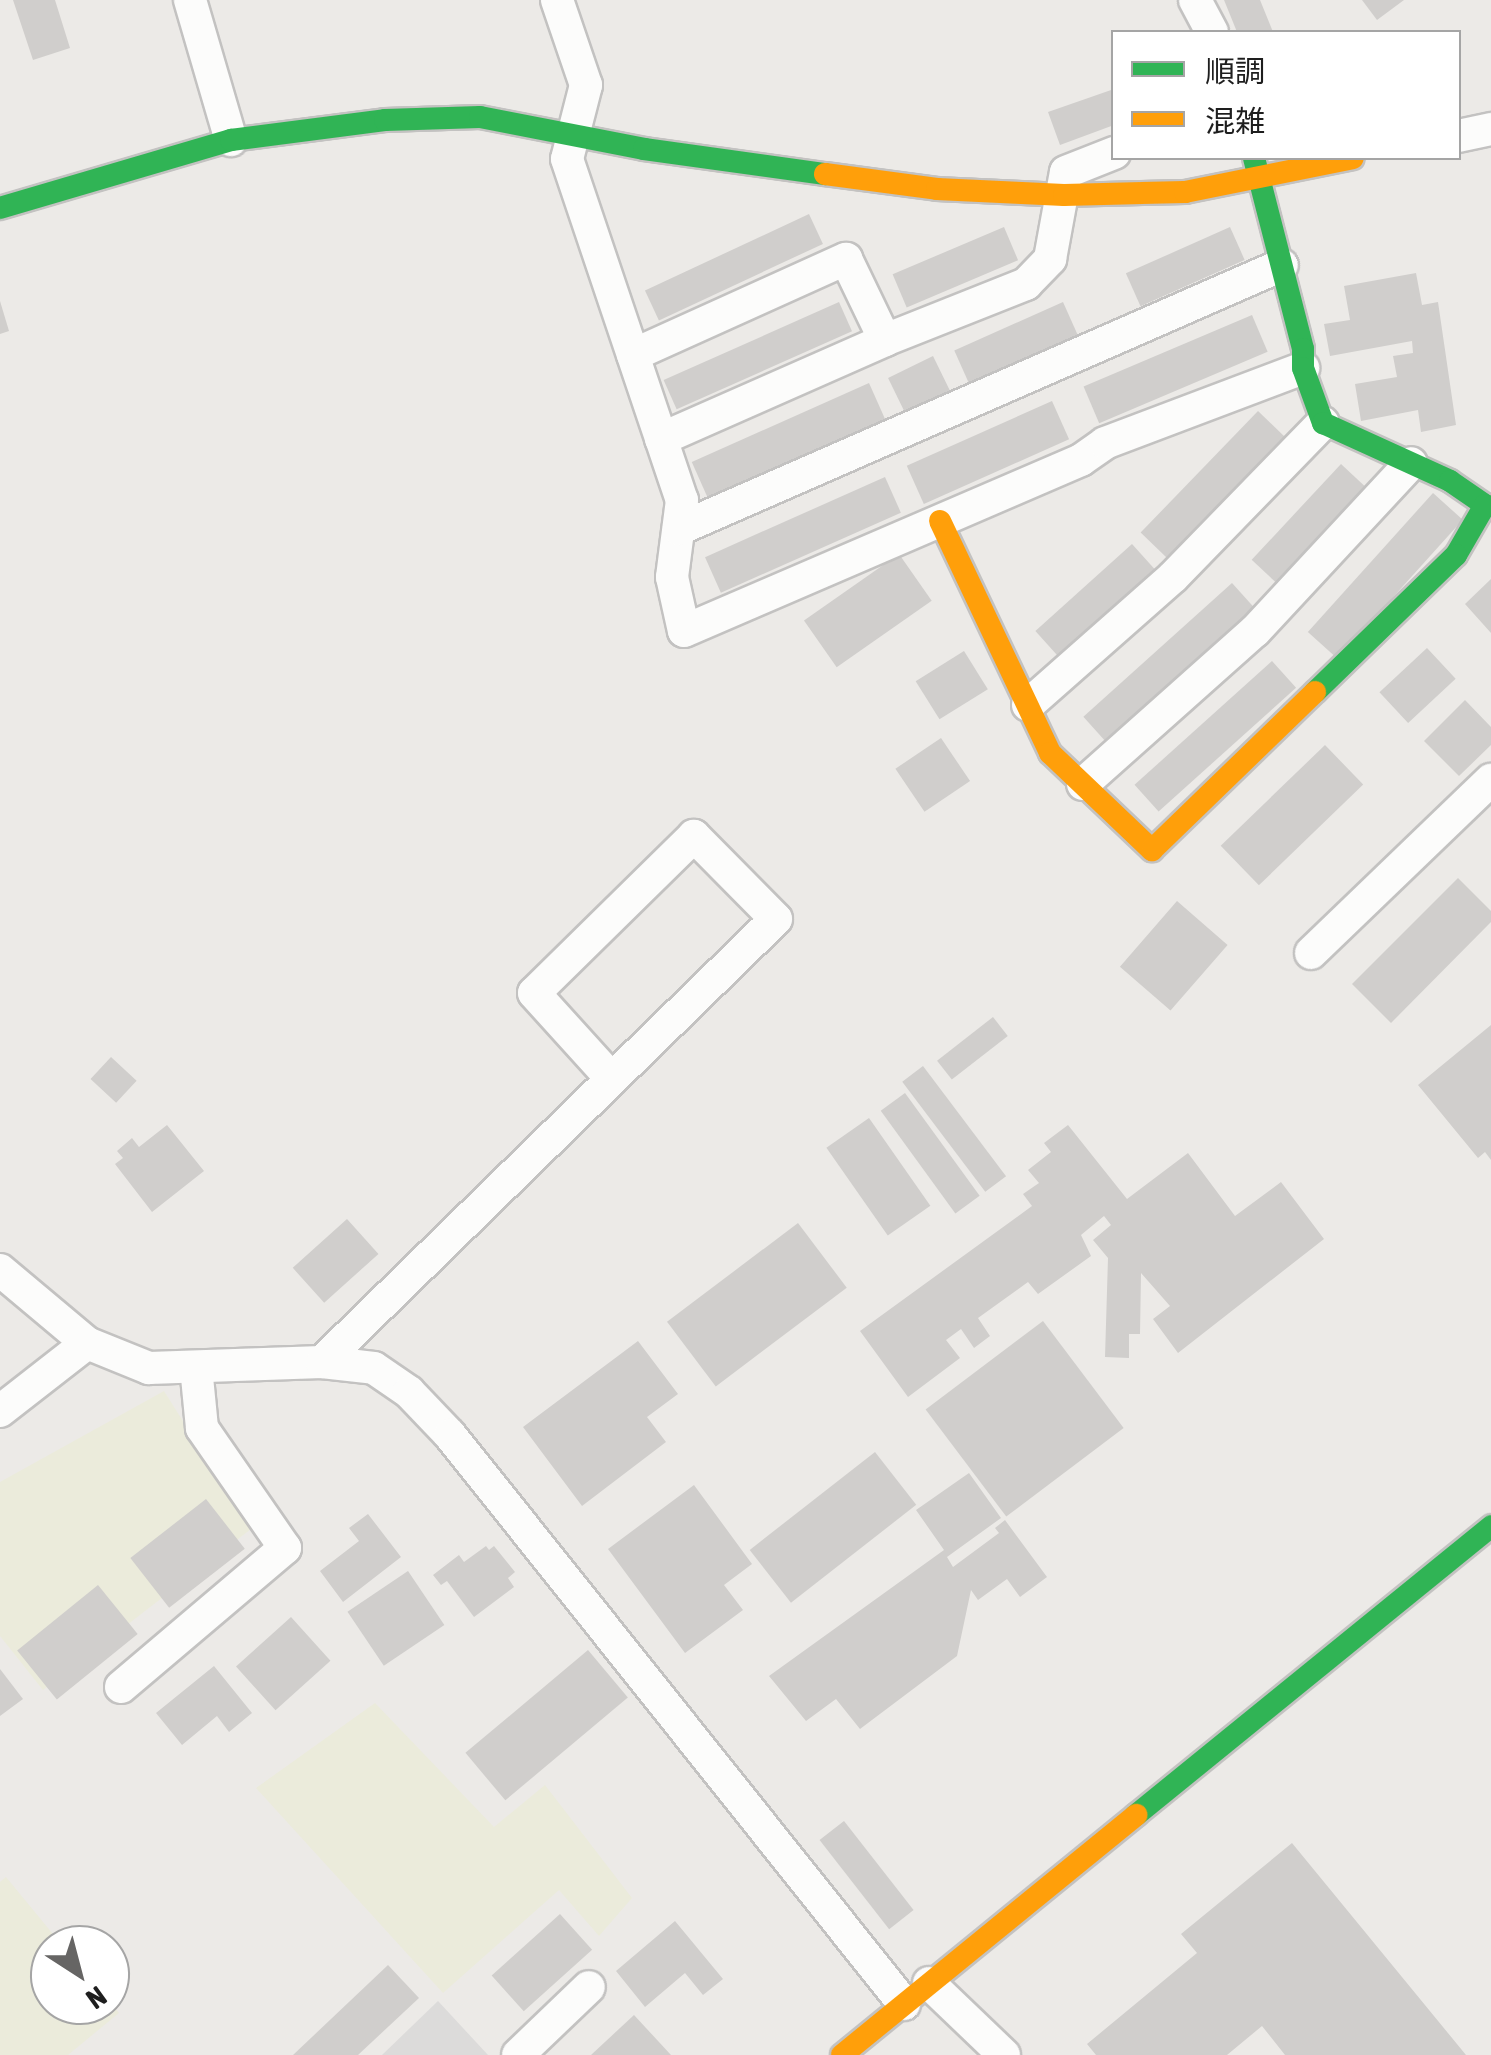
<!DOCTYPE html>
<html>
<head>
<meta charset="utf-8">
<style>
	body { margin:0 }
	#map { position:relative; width:1491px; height:2055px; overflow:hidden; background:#eceae7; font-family:"Asap Condensed","Noto Sans JP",sans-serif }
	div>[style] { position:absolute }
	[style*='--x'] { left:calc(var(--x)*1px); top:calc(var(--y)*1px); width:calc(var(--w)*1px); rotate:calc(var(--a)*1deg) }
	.farmland>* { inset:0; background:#ebebdb }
	.parking>* { inset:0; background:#dcdbda }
	.building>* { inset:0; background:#d0cecc; transform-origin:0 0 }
	.roads { filter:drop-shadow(2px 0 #c3c2c1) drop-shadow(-2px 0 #c3c2c1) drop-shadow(0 2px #c3c2c1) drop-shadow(0 -2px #c3c2c1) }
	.street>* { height:32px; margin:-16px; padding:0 16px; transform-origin:16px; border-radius:16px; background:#fcfcfb }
	.fast>* { height:22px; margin:-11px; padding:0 11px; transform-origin:11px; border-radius:11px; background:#30b455 }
	.slow>* { height:22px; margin:-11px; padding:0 11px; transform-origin:11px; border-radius:11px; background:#ff9f0a }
	span { translate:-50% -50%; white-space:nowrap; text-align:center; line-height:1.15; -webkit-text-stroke:9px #fff; paint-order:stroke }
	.legend { position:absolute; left:1111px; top:30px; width:350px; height:130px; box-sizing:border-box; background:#fff; border:2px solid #a5a5a5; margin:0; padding:12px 18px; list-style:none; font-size:30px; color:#1e1e1e }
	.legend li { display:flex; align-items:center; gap:20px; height:50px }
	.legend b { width:50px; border:2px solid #a5a5a5 }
	.north { position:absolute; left:30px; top:1925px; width:100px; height:100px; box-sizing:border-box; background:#fff; border:2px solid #a5a5a5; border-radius:50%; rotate:144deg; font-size:28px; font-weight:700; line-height:40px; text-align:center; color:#1e1e1e }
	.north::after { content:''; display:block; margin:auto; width:35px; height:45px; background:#666564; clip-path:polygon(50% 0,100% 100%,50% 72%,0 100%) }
</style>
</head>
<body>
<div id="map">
	<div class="farmland">
		<div style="clip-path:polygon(164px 1391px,251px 1529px,43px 1690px,0 1636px,0 1482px)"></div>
		<div style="clip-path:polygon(375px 1703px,494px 1827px,545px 1785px,632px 1898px,599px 1936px,559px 1890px,443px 1993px,256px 1788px)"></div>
		<div style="clip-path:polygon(6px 1877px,62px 1945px,50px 1945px,50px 2005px,110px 2002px,119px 2013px,68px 2055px,0 2055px,0 1882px)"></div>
	</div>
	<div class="parking">
		<div style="clip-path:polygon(438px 2001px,488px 2055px,382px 2055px)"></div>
	</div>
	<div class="building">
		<div style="clip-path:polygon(13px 0,55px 0,70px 48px,33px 60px)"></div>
		<div style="clip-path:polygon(1224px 0,1260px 0,1273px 32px,1237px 32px)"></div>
		<div style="clip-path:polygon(1362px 0,1404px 0,1377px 20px)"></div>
		<div style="clip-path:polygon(1114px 89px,1114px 125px,1060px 145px,1048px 112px)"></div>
		<div style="left:809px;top:214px;width:33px;height:181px;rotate:65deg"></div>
		<div style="left:1004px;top:227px;width:36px;height:121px;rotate:67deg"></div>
		<div style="left:1230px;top:227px;width:36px;height:114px;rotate:66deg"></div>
		<div style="clip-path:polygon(1416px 273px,1422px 305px,1438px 302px,1456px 425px,1421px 432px,1418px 410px,1361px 421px,1355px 384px,1397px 377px,1393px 356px,1413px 353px,1412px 341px,1330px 356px,1324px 324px,1350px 320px,1344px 286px)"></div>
		<div style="clip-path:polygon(0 301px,9px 331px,0 334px)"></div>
		<div style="left:839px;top:302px;width:32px;height:192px;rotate:66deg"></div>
		<div style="left:1063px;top:302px;width:42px;height:119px;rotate:66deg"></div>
		<div style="left:1252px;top:315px;width:40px;height:183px;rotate:67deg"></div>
		<div style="left:933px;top:356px;width:39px;height:50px;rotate:64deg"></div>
		<div style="left:869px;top:383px;width:43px;height:194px;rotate:66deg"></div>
		<div style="left:1052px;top:401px;width:42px;height:159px;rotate:66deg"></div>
		<div style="left:1258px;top:411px;width:40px;height:169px;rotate:44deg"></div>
		<div style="left:1341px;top:464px;width:41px;height:131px;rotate:43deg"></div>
		<div style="left:885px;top:477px;width:39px;height:197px;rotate:66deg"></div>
		<div style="left:1433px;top:493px;width:40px;height:187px;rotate:42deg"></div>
		<div style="left:1132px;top:544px;width:38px;height:130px;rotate:48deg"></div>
		<div style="left:899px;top:554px;width:57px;height:116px;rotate:55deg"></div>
		<div style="clip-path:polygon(1491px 579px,1491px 633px,1465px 604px)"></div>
		<div style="left:1232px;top:583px;width:38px;height:200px;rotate:48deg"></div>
		<div style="left:1427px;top:648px;width:42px;height:65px;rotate:47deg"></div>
		<div style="left:964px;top:651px;width:45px;height:57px;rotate:58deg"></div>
		<div style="left:1272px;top:661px;width:36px;height:185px;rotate:48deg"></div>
		<div style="clip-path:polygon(1465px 700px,1491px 727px,1491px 745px,1459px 776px,1424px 741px)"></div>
		<div style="left:941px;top:738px;width:52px;height:55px;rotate:56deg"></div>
		<div style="left:1325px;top:745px;width:55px;height:145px;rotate:46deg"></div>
		<div style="clip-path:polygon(1458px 878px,1491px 911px,1491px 922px,1391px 1023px,1352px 984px)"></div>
		<div style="left:1177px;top:901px;width:67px;height:87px;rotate:41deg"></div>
		<div style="left:993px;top:1017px;width:24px;height:71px;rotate:52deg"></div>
		<div style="clip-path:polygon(1491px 1025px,1491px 1160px,1485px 1152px,1478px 1158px,1418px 1085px)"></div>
		<div style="left:111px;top:1057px;width:35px;height:30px;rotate:43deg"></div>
		<div style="left:923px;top:1066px;width:138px;height:26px;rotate:53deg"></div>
		<div style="left:905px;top:1093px;width:127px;height:30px;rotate:54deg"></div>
		<div style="left:869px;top:1118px;width:107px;height:52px;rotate:55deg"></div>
		<div style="clip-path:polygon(167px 1125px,204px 1171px,152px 1212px,115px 1164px,123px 1158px,117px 1151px,132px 1138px,139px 1147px)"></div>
		<div style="clip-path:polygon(1068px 1125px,1127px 1199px,1188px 1153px,1235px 1216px,1281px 1182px,1324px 1239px,1178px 1353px,1153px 1319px,1170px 1306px,1141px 1273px,1140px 1334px,1129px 1334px,1129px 1358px,1105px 1357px,1108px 1258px,1093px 1240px,1111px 1225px,1104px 1216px,1081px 1235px,1091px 1256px,1038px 1294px,1028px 1282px,978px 1318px,990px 1336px,974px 1348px,961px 1329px,946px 1340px,960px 1358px,908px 1397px,860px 1331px,1032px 1206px,1023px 1194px,1039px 1183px,1028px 1170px,1051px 1152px,1044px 1143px)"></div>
		<div style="left:347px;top:1219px;width:47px;height:73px;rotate:48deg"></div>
		<div style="left:798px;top:1223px;width:81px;height:164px;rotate:53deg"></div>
		<div style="left:1043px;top:1321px;width:134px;height:147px;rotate:53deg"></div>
		<div style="clip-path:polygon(638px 1341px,678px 1394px,647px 1417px,666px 1442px,582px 1506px,523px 1427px)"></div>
		<div style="left:875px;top:1452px;width:67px;height:159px;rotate:52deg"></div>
		<div style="clip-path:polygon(969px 1473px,1001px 1518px,947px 1557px,953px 1567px,999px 1533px,995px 1528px,1005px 1520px,1047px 1577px,1020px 1597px,1007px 1579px,978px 1600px,971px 1590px,957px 1656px,860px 1729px,836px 1699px,806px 1721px,769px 1676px,944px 1550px,916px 1510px)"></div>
		<div style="clip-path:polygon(694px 1485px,752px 1564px,724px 1585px,743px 1610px,685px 1653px,608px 1549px)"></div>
		<div style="left:206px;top:1499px;width:63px;height:96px;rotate:52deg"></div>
		<div style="clip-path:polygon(368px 1514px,401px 1557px,343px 1602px,320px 1571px,359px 1541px,349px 1528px)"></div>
		<div style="clip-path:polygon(486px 1546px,489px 1550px,494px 1546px,515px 1572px,508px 1578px,514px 1587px,474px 1617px,447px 1581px,441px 1585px,433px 1575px,459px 1555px,464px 1562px)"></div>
		<div style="left:408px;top:1571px;width:65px;height:73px;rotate:56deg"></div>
		<div style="left:98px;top:1585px;width:63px;height:104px;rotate:51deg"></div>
		<div style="left:291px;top:1617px;width:59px;height:74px;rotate:48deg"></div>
		<div style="left:588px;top:1650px;width:62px;height:160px;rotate:50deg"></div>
		<div style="clip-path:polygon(214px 1666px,252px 1713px,229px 1732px,217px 1716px,182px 1745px,156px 1713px)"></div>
		<div style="clip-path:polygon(0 1669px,23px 1699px,0 1716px)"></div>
		<div style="left:844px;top:1821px;width:113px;height:31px;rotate:52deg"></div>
		<div style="clip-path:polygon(1292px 1843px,1466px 2055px,1285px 2055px,1262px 2026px,1227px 2055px,1096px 2055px,1087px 2044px,1197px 1953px,1181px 1934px)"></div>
		<div style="left:560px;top:1914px;width:48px;height:92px;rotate:48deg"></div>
		<div style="clip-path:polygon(675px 1921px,723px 1979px,703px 1995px,685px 1973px,645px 2007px,616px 1971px)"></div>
		<div style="clip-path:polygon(388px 1965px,419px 1998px,358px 2055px,293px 2055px)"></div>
		<div style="clip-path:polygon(634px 2015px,671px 2055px,591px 2055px)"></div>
	</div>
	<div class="roads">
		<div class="street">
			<div style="--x:190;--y:0;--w:146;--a:73.7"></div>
			<div style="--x:557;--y:0;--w:90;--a:71.2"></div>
			<div style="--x:586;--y:85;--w:76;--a:104.4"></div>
			<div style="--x:567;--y:159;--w:360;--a:71.4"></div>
			<div style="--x:682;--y:500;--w:78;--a:97.4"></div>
			<div style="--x:672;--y:577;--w:55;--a:77.5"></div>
			<div style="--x:684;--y:631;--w:432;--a:-23.3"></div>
			<div style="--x:1081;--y:460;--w:29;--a:-35"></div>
			<div style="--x:1105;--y:443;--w:212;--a:-20.7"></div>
			<div style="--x:1195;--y:0;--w:36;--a:62"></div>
			<div style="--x:1458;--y:136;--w:34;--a:-12"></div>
			<div style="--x:633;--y:355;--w:234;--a:-24.3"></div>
			<div style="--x:846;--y:259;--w:90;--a:64.3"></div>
			<div style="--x:885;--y:340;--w:152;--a:-21.7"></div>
			<div style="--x:1026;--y:284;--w:35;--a:-46"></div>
			<div style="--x:1050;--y:259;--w:88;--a:-79.6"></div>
			<div style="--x:1066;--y:172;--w:52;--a:-21.6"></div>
			<div style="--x:661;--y:439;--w:245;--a:-23.8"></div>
			<div style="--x:679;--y:529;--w:658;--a:-23.64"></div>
			<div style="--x:1028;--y:705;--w:193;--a:-41.4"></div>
			<div style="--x:1173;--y:577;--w:215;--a:-45.8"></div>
			<div style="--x:1083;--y:784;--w:230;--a:-41.7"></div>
			<div style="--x:1255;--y:631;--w:229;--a:-47.1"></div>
			<div style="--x:1311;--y:953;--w:250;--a:-43.9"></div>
			<div style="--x:0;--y:1270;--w:114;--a:40"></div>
			<div style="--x:87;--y:1343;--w:67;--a:22"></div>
			<div style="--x:149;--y:1368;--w:173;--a:-2"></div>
			<div style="--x:322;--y:1362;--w:52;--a:6.6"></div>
			<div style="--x:374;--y:1368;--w:42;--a:34.4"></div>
			<div style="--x:409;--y:1392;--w:59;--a:46.4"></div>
			<div style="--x:450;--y:1435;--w:728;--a:51.41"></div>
			<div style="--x:322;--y:1362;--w:634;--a:-44.3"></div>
			<div style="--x:776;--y:919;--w:117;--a:-134.7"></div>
			<div style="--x:694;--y:836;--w:224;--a:135.5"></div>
			<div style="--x:534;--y:993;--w:116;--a:47.8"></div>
			<div style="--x:0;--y:1411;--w:110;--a:-38"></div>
			<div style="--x:121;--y:1687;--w:215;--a:-40.3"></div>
			<div style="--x:285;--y:1548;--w:146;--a:-124.7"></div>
			<div style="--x:202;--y:1428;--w:61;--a:-95.6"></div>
			<div style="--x:929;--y:1983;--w:104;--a:43.8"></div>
			<div style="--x:518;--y:2055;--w:98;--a:-43.8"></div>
		</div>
		<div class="fast">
			<div style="--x:1254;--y:158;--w:197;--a:75.6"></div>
			<div style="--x:1303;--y:349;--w:19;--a:90"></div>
			<div style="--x:1303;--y:368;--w:59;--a:70"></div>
			<div style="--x:1323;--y:423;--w:140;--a:24.5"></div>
			<div style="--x:1450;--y:481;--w:42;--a:34.4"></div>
			<div style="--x:1485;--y:505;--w:58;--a:120.1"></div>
			<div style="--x:1456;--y:555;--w:197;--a:135.8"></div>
			<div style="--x:0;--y:208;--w:241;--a:-16.4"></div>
			<div style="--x:231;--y:140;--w:155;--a:-7.4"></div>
			<div style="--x:385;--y:120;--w:95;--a:-1.8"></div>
			<div style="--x:480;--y:117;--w:167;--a:11"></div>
			<div style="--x:644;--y:149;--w:183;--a:7.9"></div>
			<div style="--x:1136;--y:1815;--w:458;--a:-39.1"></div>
		</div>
		<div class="slow">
			<div style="--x:825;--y:174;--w:113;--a:7.6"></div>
			<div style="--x:937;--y:189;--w:127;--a:2.7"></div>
			<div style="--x:1064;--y:195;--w:121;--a:-1.4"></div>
			<div style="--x:1185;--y:192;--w:171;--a:-11.4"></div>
			<div style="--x:940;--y:521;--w:257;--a:64.6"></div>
			<div style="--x:1050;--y:753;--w:141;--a:43.6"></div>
			<div style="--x:1152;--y:850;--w:227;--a:-44.1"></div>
			<div style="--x:842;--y:2055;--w:380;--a:-39.2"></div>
		</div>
	</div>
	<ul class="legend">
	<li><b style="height:12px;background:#30b455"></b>順調</li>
	<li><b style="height:12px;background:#ff9f0a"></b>混雑</li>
	</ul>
	<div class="north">N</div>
</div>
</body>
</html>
